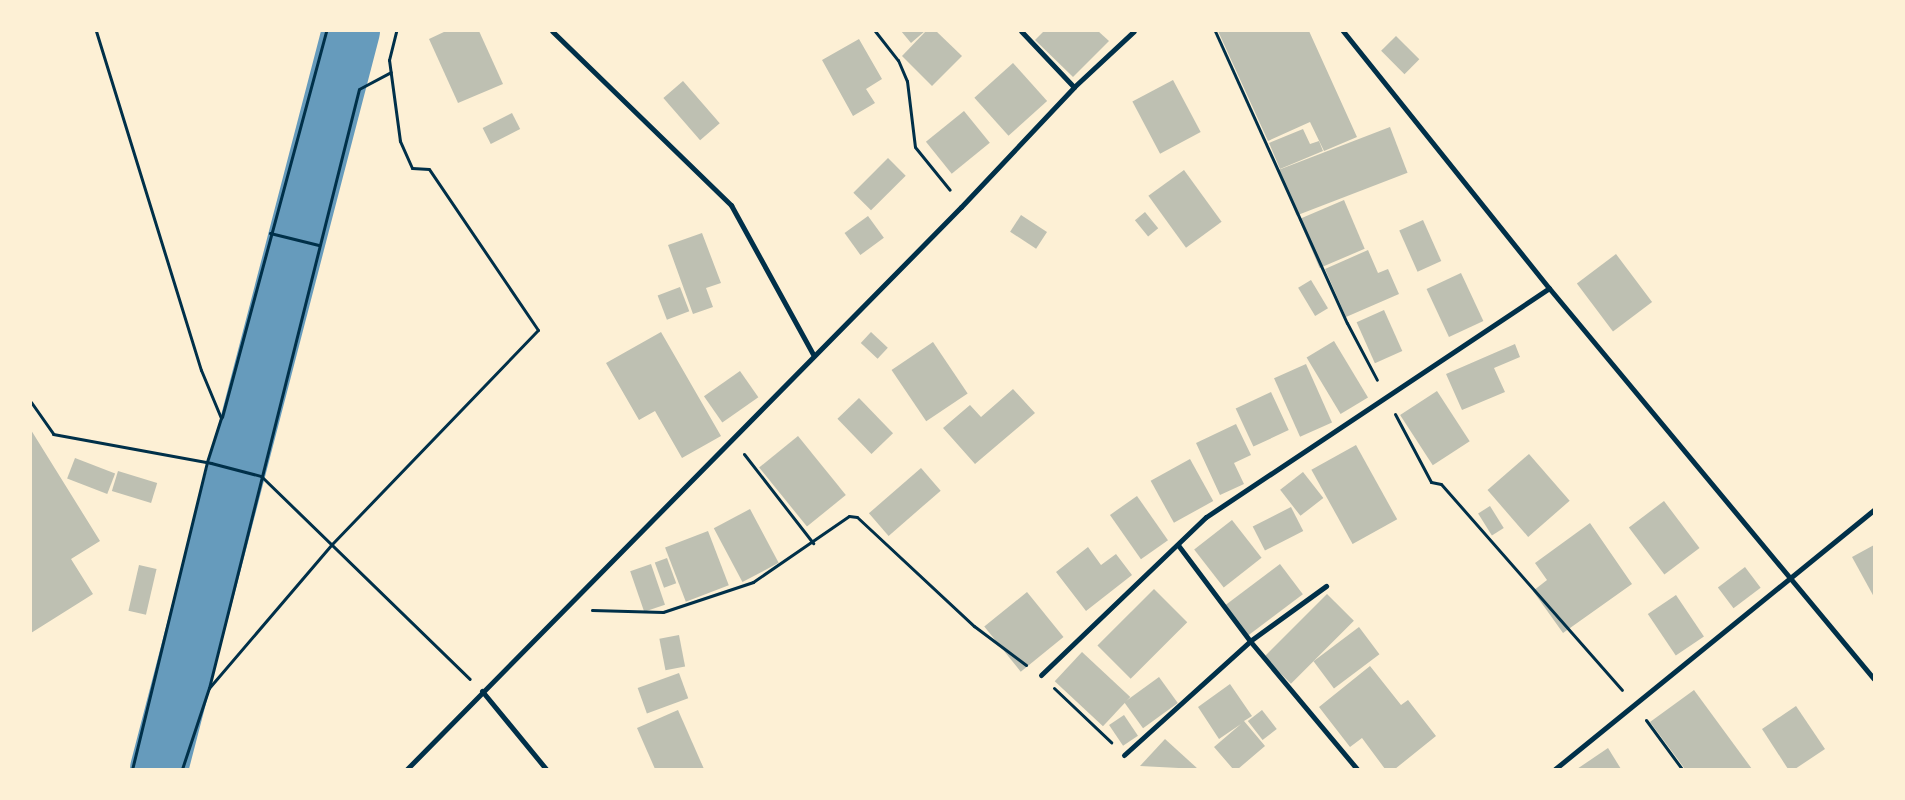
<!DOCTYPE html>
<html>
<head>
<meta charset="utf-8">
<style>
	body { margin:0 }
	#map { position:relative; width:1905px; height:800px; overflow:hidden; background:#fdf0d5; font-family:"DejaVu Sans",sans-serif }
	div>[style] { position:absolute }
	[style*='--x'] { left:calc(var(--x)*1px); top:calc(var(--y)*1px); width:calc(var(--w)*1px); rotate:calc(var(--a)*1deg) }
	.river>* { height:58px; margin:-29px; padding:0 29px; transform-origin:29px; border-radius:29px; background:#669bbc }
	.building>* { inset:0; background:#bec0b2; transform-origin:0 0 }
	.path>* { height:3px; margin:-1.5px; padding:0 1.5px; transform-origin:1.5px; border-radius:1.5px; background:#003049 }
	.minor>* { height:5px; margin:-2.5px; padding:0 2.5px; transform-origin:2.5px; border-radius:2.5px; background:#003049 }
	span { translate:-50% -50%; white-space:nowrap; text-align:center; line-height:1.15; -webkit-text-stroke:5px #fdf0d5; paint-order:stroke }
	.frame { position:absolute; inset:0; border:32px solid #fdf0d5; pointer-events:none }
</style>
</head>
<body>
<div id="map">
	<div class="river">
		<div style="--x:159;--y:769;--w:763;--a:-75.42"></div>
	</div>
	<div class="building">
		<div style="clip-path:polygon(446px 31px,479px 31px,503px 84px,458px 103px,429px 39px)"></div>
		<div style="clip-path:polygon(901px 31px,925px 31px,911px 43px)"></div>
		<div style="clip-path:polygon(926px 31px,936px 31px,962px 56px,932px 86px,902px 56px)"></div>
		<div style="clip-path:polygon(1044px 31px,1098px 31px,1109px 41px,1073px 77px,1035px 40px)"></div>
		<div style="clip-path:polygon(1218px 31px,1309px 31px,1357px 137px,1324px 151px,1310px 122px,1268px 141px)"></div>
		<div style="left:1396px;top:36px;width:33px;height:21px;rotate:45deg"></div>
		<div style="clip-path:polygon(859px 39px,882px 79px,866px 89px,875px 103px,853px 116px,822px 60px)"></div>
		<div style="left:1013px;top:63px;width:51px;height:52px;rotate:48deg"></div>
		<div style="left:1173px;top:80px;width:59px;height:46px;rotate:62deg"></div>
		<div style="left:683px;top:81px;width:56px;height:26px;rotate:49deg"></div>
		<div style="left:964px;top:111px;width:41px;height:49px;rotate:51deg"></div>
		<div style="left:512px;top:113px;width:18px;height:33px;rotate:63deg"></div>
		<div style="left:1390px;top:127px;width:49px;height:119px;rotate:69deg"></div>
		<div style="clip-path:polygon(1303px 129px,1310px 144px,1319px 141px,1323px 151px,1280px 169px,1269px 143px)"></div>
		<div style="left:888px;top:158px;width:25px;height:49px;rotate:45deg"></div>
		<div style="left:1184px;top:170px;width:64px;height:44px;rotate:54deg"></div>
		<div style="left:1344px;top:200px;width:53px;height:49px;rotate:67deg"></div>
		<div style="left:1145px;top:212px;width:21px;height:13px;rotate:51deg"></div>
		<div style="left:1021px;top:215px;width:31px;height:20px;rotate:33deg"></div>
		<div style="left:868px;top:216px;width:27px;height:29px;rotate:54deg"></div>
		<div style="left:1423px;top:220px;width:45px;height:26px;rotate:66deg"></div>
		<div style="clip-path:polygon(702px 233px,721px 283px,706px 288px,713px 307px,693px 314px,668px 245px)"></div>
		<div style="clip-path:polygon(1368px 250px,1378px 273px,1388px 269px,1399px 294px,1346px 317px,1325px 269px)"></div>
		<div style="left:1616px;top:254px;width:60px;height:49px;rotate:53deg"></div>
		<div style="left:1461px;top:273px;width:53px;height:38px;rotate:65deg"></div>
		<div style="left:1311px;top:280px;width:33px;height:15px;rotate:59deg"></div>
		<div style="left:680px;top:287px;width:26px;height:24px;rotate:69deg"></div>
		<div style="left:1384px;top:310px;width:45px;height:30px;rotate:66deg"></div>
		<div style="clip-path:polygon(661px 332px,721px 436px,682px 458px,655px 411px,639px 420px,606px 363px)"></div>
		<div style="left:871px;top:332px;width:23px;height:15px;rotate:43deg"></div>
		<div style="left:1334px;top:341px;width:66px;height:32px;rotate:59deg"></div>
		<div style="left:933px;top:342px;width:62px;height:50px;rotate:56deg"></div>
		<div style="clip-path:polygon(1515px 344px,1520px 357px,1494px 368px,1505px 392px,1462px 410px,1446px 374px)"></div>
		<div style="left:1306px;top:364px;width:64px;height:35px;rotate:66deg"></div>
		<div style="left:740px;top:371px;width:32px;height:44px;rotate:55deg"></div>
		<div style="clip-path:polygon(1013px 389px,1035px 413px,975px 464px,943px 428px,970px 405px,981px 417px)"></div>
		<div style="left:1437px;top:391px;width:60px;height:44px;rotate:57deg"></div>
		<div style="left:1271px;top:392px;width:42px;height:39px;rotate:65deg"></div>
		<div style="left:859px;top:398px;width:49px;height:30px;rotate:46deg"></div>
		<div style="clip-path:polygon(1236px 424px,1251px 455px,1234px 463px,1244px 484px,1220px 495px,1196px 443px)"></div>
		<div style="clip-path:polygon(31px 430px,100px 541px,71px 559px,93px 594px,31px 633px)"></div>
		<div style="left:798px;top:436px;width:76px;height:50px;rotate:51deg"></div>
		<div style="left:1356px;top:445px;width:85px;height:51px;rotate:61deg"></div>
		<div style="left:1529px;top:454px;width:62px;height:55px;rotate:49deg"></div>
		<div style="left:75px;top:458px;width:43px;height:22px;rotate:21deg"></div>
		<div style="left:1190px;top:459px;width:48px;height:45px;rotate:61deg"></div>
		<div style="left:921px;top:468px;width:30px;height:69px;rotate:49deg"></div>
		<div style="left:118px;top:471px;width:41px;height:21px;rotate:17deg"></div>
		<div style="left:1303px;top:472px;width:33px;height:29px;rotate:52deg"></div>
		<div style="left:1137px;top:496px;width:54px;height:33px;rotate:55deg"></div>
		<div style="left:1664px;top:501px;width:59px;height:44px;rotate:53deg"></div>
		<div style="left:1490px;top:506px;width:26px;height:14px;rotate:58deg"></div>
		<div style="left:1291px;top:507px;width:27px;height:43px;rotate:63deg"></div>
		<div style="left:750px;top:509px;width:61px;height:41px;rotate:62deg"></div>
		<div style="left:1232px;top:520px;width:48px;height:48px;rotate:52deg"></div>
		<div style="clip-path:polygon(1590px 523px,1632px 584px,1563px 633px,1533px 591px,1547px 580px,1535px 563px)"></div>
		<div style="left:708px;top:531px;width:58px;height:46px;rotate:69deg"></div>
		<div style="clip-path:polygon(1874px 545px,1874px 597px,1852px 557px)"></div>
		<div style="clip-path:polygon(1088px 547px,1101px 565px,1116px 554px,1132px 575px,1086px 611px,1056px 572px)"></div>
		<div style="left:667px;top:558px;width:27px;height:13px;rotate:70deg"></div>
		<div style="left:651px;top:564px;width:43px;height:22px;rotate:71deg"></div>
		<div style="left:1280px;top:564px;width:38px;height:69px;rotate:53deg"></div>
		<div style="left:139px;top:565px;width:18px;height:47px;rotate:13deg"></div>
		<div style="left:1745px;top:567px;width:26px;height:34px;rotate:53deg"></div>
		<div style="left:1154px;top:589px;width:47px;height:80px;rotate:45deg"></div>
		<div style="left:1027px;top:592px;width:58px;height:55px;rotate:51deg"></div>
		<div style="left:1327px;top:594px;width:38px;height:89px;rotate:45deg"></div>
		<div style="left:1676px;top:595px;width:50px;height:34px;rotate:56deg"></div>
		<div style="left:1359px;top:627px;width:34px;height:57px;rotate:53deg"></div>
		<div style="left:679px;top:635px;width:32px;height:20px;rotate:79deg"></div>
		<div style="left:1082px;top:652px;width:66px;height:40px;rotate:43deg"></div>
		<div style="clip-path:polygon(1370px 666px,1401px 705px,1408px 700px,1436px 736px,1395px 769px,1385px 769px,1362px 738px,1350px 747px,1319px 707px)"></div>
		<div style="left:679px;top:673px;width:27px;height:44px;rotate:70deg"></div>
		<div style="left:1159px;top:677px;width:32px;height:43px;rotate:54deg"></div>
		<div style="clip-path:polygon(1230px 684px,1252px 716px,1244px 721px,1265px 746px,1238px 769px,1233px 769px,1214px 747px,1241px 724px,1219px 739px,1198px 707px)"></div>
		<div style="clip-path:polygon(1694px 690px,1752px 769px,1685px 769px,1650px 722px)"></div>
		<div style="clip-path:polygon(1796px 706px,1825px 749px,1795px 769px,1788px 769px,1762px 729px)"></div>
		<div style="clip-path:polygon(678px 710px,704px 769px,655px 769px,637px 728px)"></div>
		<div style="left:1262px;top:710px;width:24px;height:18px;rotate:52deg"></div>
		<div style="left:1124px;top:715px;width:25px;height:18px;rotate:56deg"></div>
		<div style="clip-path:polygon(1165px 739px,1198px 769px,1140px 766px)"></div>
		<div style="clip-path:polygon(1608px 748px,1621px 769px,1577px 769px)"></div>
	</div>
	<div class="path">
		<div style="--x:96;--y:31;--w:355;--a:72.8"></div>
		<div style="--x:201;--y:370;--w:52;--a:67.4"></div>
		<div style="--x:221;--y:418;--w:46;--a:107.7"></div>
		<div style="--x:207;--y:462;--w:316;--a:103.7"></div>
		<div style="--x:875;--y:31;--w:37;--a:52"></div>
		<div style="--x:898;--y:60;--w:23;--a:67"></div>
		<div style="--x:907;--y:81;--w:66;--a:83.1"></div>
		<div style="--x:915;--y:147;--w:55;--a:50.9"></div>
		<div style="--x:1215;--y:31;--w:320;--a:65.7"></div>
		<div style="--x:1347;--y:323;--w:64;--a:62.2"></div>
		<div style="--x:270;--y:233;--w:50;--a:13.8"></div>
		<div style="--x:31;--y:402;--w:39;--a:55"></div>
		<div style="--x:53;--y:434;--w:161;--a:10.4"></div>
		<div style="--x:211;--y:463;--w:52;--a:14.6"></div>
		<div style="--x:261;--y:476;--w:291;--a:44.2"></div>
		<div style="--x:1395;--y:414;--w:77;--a:62.1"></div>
		<div style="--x:1431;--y:482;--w:10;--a:11"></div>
		<div style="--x:1441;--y:484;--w:274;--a:48.7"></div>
		<div style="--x:222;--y:417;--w:400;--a:-74.9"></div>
		<div style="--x:744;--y:454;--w:113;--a:52.2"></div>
		<div style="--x:592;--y:610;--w:71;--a:1.6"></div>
		<div style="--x:663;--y:612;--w:95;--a:-18.4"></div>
		<div style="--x:753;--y:582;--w:116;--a:-34.5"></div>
		<div style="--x:849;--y:516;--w:8;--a:7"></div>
		<div style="--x:857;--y:517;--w:160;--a:43"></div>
		<div style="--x:974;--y:626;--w:65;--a:36.9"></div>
		<div style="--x:209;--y:688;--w:189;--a:-49.5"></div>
		<div style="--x:332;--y:544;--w:297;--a:-46.1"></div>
		<div style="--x:538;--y:330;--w:194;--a:-124.1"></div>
		<div style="--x:429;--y:169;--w:17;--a:-177"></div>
		<div style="--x:412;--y:168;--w:30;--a:-114"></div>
		<div style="--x:400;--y:141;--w:82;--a:-97.7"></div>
		<div style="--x:389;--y:60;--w:30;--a:-76"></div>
		<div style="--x:1054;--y:688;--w:79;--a:43.5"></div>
		<div style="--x:1646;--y:720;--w:61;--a:53.7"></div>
		<div style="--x:182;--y:769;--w:85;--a:-71.6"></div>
		<div style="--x:209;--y:688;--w:617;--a:-75.94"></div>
		<div style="--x:359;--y:89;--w:36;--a:-28"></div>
	</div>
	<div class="minor">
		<div style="--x:552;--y:31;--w:250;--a:44.2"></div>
		<div style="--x:731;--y:205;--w:170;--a:61.2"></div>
		<div style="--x:1021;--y:31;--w:77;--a:46.6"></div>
		<div style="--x:1343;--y:31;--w:329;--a:51.3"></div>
		<div style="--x:1549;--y:288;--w:508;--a:50.27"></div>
		<div style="--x:1178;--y:545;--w:120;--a:53.1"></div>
		<div style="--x:1250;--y:641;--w:167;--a:50.1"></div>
		<div style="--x:1041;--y:675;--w:228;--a:-43.8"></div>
		<div style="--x:1206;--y:517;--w:412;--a:-33.7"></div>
		<div style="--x:482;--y:691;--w:101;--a:50.6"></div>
		<div style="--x:1124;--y:755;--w:170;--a:-42.1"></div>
		<div style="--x:1250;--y:641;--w:94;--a:-35.9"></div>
		<div style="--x:407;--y:769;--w:789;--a:-45.41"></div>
		<div style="--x:961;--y:207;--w:165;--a:-46.7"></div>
		<div style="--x:1074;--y:87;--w:82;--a:-43"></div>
		<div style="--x:1555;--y:769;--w:411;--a:-39.1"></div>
	</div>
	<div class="frame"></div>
</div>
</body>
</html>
